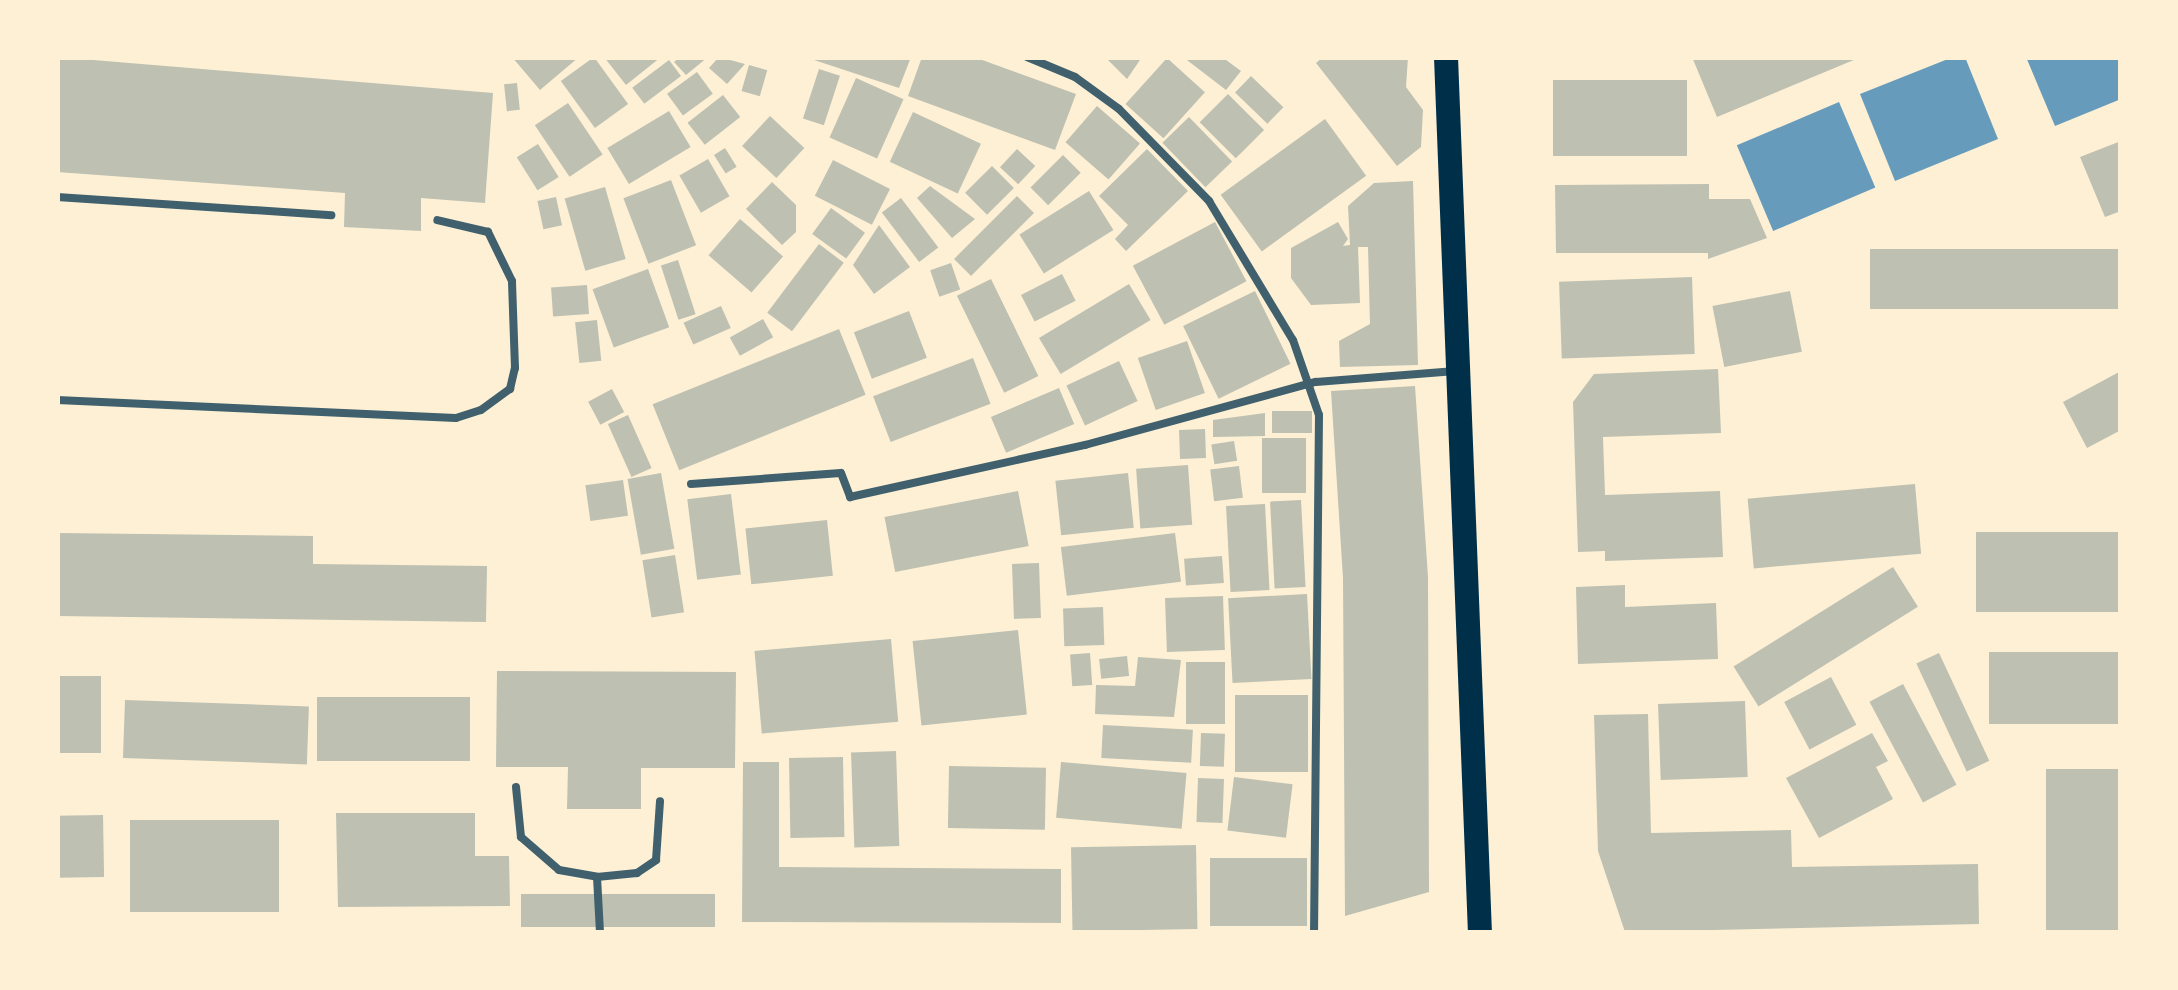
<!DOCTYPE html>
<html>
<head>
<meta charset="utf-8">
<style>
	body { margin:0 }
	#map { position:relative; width:2178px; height:990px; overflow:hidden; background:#fdf0d5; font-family:Spectral,serif }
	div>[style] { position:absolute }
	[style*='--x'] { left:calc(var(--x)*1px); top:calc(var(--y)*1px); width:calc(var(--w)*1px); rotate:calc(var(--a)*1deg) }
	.water>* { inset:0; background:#669bbc; transform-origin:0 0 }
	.building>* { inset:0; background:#bec0b2; transform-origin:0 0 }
	.service>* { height:8px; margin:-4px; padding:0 4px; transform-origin:4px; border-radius:4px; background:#3f606c }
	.secondary>* { height:24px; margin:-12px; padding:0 12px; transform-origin:12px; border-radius:12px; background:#003049 }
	span { translate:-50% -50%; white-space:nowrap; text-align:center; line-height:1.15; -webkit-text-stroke:12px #fdf0d5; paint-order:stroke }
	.frame { position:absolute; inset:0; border:60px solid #fdf0d5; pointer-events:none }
</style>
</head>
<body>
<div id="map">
	<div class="water">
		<div style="clip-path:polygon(1953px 57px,1965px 57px,1998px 139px,1895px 181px,1860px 94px)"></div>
		<div style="clip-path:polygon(2026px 57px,2121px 57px,2121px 99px,2055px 126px)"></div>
		<div style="left:1839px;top:102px;width:93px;height:111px;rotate:67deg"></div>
	</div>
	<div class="building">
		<div style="clip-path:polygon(57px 57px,493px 93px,485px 203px,421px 198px,421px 231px,344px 227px,345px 193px,57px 172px)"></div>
		<div style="clip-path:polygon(512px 57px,579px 57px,540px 90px)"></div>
		<div style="left:594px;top:57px;width:58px;height:41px;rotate:54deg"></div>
		<div style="clip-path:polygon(604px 57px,661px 57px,626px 85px)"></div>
		<div style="clip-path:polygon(680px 57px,708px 57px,686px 75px,674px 62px)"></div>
		<div style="clip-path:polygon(719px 57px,745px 64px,727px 84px,709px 68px)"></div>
		<div style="clip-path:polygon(805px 57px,911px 57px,899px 88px)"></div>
		<div style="clip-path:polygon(922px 57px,974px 57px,1076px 94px,1055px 150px,908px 96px)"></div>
		<div style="clip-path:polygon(1105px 57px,1142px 57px,1127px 79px)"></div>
		<div style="clip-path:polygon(1183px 57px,1222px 57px,1241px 71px,1226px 90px)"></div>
		<div style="clip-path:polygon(1323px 57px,1408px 57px,1406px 87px,1423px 110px,1421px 147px,1397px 166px,1316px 63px)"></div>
		<div style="clip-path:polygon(1692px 57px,1861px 57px,1717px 117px)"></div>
		<div style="left:1167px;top:58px;width:51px;height:62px;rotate:42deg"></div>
		<div style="left:669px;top:60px;width:20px;height:46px;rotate:53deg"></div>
		<div style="left:749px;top:65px;width:19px;height:27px;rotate:16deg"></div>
		<div style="left:819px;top:69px;width:22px;height:52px;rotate:18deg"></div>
		<div style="left:697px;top:72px;width:27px;height:37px;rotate:54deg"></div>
		<div style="left:1251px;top:76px;width:45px;height:23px;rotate:44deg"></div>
		<div style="left:856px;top:78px;width:52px;height:65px;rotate:24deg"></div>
		<div style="left:1553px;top:80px;width:134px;height:76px"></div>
		<div style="left:517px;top:83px;width:27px;height:13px;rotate:84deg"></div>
		<div style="left:1228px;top:94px;width:51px;height:40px;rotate:45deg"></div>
		<div style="left:723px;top:95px;width:28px;height:45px;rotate:52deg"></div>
		<div style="left:568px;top:103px;width:62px;height:40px;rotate:56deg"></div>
		<div style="left:1097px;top:106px;width:57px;height:48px;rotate:41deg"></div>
		<div style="left:669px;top:111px;width:42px;height:72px;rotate:59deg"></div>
		<div style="left:913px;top:112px;width:75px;height:55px;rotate:25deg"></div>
		<div style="left:770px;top:116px;width:47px;height:41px;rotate:43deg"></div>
		<div style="left:1189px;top:117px;width:62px;height:37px;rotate:46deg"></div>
		<div style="left:1325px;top:119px;width:70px;height:129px;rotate:54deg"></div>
		<div style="clip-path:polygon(2121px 141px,2121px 211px,2105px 217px,2080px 157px)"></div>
		<div style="left:538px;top:144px;width:39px;height:25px;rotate:58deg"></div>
		<div style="left:725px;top:148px;width:22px;height:13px;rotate:58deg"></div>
		<div style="left:1017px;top:149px;width:25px;height:25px;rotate:43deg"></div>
		<div style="clip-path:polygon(1147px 149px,1188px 191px,1126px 251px,1115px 239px,1128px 225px,1099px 196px)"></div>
		<div style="left:1063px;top:155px;width:25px;height:46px;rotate:45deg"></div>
		<div style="left:708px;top:159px;width:43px;height:33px;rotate:60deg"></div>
		<div style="left:833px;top:160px;width:64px;height:40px;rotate:27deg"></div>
		<div style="left:992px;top:166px;width:31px;height:38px;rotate:45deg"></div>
		<div style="left:671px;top:180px;width:70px;height:51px;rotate:69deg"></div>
		<div style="clip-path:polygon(1413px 181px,1418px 365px,1340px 367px,1339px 341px,1370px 324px,1368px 247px,1358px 247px,1360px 303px,1311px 305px,1291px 278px,1291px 248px,1338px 222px,1348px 239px,1343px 246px,1350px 245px,1348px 206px,1374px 183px)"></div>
		<div style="clip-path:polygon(772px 182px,796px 205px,796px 232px,782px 245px,746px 209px)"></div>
		<div style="clip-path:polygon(1709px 184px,1709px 199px,1750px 199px,1767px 238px,1708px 259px,1708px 253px,1556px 253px,1555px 185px)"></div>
		<div style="clip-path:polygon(930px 186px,975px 219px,952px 238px,917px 198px)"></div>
		<div style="left:605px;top:187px;width:75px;height:42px;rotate:74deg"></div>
		<div style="left:1089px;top:191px;width:46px;height:82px;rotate:58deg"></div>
		<div style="left:1017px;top:196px;width:24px;height:89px;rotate:45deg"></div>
		<div style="left:556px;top:197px;width:29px;height:19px;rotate:78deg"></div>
		<div style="left:901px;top:198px;width:62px;height:24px;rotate:53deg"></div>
		<div style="left:831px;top:208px;width:42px;height:32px;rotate:36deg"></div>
		<div style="left:740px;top:219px;width:57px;height:48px;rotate:41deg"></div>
		<div style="left:1215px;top:222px;width:67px;height:93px;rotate:62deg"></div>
		<div style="clip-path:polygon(879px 225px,910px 267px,874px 294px,853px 265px)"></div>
		<div style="left:819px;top:244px;width:31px;height:86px;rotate:37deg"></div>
		<div style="left:2121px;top:249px;width:60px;height:251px;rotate:90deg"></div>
		<div style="left:678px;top:260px;width:57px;height:18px;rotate:72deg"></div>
		<div style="left:951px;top:263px;width:28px;height:22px;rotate:71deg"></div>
		<div style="left:648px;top:269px;width:62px;height:59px;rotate:70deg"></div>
		<div style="left:1062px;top:274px;width:30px;height:46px;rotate:63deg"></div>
		<div style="left:1692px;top:277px;width:77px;height:133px;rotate:88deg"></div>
		<div style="left:991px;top:279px;width:108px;height:38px;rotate:64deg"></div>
		<div style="left:1129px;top:284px;width:42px;height:105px;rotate:59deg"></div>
		<div style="left:587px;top:285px;width:29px;height:36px;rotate:86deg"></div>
		<div style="left:1255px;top:291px;width:81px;height:80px;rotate:64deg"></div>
		<div style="left:1790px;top:291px;width:62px;height:79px;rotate:79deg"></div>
		<div style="left:721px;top:306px;width:24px;height:41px;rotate:66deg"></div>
		<div style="left:909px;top:311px;width:50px;height:59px;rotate:69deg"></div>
		<div style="left:763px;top:319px;width:21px;height:38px;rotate:61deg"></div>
		<div style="left:597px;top:320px;width:41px;height:22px;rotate:84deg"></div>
		<div style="left:839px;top:329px;width:71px;height:201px;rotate:68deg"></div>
		<div style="left:1187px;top:341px;width:55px;height:52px;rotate:71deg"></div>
		<div style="left:973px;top:358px;width:49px;height:107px;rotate:69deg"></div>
		<div style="left:1119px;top:361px;width:44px;height:58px;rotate:65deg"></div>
		<div style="clip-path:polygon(1718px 369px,1721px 433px,1603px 437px,1605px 495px,1720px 491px,1723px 557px,1605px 561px,1605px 551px,1578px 552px,1573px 402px,1594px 374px)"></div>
		<div style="clip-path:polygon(2121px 371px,2121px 430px,2087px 448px,2063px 402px)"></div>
		<div style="clip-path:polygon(1415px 386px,1428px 577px,1429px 892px,1345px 916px,1343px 578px,1331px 391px)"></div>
		<div style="left:1059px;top:388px;width:39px;height:74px;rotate:67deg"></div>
		<div style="left:612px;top:389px;width:26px;height:27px;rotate:62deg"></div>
		<div style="left:1272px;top:411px;width:40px;height:22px"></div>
		<div style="clip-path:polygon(1265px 413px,1265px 436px,1213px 437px,1213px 420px)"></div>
		<div style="left:628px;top:415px;width:58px;height:22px;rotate:66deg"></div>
		<div style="left:1205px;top:429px;width:29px;height:26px;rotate:88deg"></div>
		<div style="left:1262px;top:438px;width:44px;height:55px"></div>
		<div style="left:1234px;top:441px;width:20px;height:23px;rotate:81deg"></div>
		<div style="left:1188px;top:465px;width:60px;height:52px;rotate:86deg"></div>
		<div style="left:1239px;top:466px;width:32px;height:29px;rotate:83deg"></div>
		<div style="left:661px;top:473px;width:77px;height:34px;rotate:80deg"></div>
		<div style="left:1128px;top:473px;width:55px;height:73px;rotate:84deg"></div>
		<div style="left:623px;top:480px;width:36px;height:38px;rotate:82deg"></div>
		<div style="left:1915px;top:484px;width:70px;height:168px;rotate:85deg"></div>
		<div style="left:1018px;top:491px;width:56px;height:136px;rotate:79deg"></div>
		<div style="left:731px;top:494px;width:81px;height:44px;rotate:83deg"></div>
		<div style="left:1301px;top:500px;width:87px;height:31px;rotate:87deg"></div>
		<div style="left:1265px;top:504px;width:86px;height:39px;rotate:87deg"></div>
		<div style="left:827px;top:520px;width:56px;height:82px;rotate:84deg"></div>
		<div style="left:2121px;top:532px;width:80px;height:145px;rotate:90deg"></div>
		<div style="clip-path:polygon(57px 533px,313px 536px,313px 564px,487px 566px,486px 622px,57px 616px)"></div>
		<div style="left:1175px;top:533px;width:49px;height:115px;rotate:83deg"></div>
		<div style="left:675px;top:555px;width:58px;height:33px;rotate:81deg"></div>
		<div style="left:1222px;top:556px;width:27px;height:38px;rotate:86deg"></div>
		<div style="left:1039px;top:563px;width:55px;height:27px;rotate:88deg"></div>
		<div style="left:1893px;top:567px;width:47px;height:188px;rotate:58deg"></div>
		<div style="clip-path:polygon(1625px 585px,1625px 607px,1716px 603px,1718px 659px,1578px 664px,1576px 587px)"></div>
		<div style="left:1307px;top:594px;width:85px;height:79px;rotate:87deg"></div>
		<div style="left:1223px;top:596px;width:54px;height:58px;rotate:88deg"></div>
		<div style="left:1103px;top:607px;width:38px;height:40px;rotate:88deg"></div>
		<div style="left:1018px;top:630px;width:85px;height:106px;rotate:84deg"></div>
		<div style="left:891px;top:639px;width:83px;height:137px;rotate:85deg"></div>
		<div style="left:2121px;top:652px;width:72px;height:132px;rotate:90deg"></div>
		<div style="left:1090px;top:653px;width:32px;height:20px;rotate:86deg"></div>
		<div style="left:1939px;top:653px;width:119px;height:25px;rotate:65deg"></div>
		<div style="left:1127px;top:656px;width:20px;height:28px;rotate:84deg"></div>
		<div style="clip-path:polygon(1138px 657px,1181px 660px,1174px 717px,1095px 714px,1096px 685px,1135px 686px)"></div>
		<div style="left:1186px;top:662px;width:39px;height:62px"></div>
		<div style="clip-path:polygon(497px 671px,736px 672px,735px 768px,641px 768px,641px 809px,567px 809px,568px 767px,496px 767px)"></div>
		<div style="left:101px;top:676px;width:77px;height:44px;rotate:90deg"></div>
		<div style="left:1831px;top:677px;width:54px;height:53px;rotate:62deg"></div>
		<div style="left:1903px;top:684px;width:114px;height:38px;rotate:62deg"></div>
		<div style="left:1235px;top:695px;width:73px;height:77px"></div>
		<div style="left:470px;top:697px;width:64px;height:153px;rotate:90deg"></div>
		<div style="left:125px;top:700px;width:184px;height:58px;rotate:2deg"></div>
		<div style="left:1745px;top:701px;width:76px;height:87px;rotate:88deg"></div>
		<div style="clip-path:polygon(1648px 714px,1651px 833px,1791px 830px,1792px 867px,1978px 864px,1979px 924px,1625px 932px,1598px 851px,1594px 715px)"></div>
		<div style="left:1103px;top:725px;width:90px;height:33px;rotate:3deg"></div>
		<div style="left:1201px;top:733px;width:24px;height:33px;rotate:2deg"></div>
		<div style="clip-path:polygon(1872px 733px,1888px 761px,1876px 767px,1893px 799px,1819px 838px,1786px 778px)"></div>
		<div style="left:896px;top:751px;width:95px;height:45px;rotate:88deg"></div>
		<div style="left:843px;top:757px;width:80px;height:54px;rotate:89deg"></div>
		<div style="clip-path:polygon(743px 762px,779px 762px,779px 867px,1061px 869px,1061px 923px,742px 922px)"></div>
		<div style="left:1061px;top:762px;width:126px;height:56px;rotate:5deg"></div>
		<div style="left:949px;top:766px;width:97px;height:62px;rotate:1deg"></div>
		<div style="left:2046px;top:769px;width:73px;height:164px"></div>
		<div style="left:1234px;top:777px;width:59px;height:54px;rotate:7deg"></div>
		<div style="left:1198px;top:778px;width:26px;height:44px;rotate:2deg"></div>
		<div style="clip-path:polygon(336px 813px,475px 813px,475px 856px,509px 856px,510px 906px,338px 907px)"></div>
		<div style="left:103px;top:815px;width:62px;height:46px;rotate:89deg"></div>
		<div style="left:130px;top:820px;width:149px;height:92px"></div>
		<div style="left:1196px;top:845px;width:84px;height:125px;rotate:89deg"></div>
		<div style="left:1210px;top:858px;width:97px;height:68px"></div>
		<div style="left:521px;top:894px;width:194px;height:33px"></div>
	</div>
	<div class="service">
		<div style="--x:1027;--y:57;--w:52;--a:22.6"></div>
		<div style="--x:1075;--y:77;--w:54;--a:36"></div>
		<div style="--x:1119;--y:109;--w:129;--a:45.6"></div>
		<div style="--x:1209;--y:201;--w:162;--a:58.9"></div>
		<div style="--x:1293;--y:340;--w:79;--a:70.9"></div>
		<div style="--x:1319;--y:415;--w:518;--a:90.55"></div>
		<div style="--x:57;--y:197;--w:275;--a:3.8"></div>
		<div style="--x:57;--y:400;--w:399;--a:2.6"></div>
		<div style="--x:456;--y:418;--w:26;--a:-18"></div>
		<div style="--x:481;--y:410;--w:36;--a:-36"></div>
		<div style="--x:510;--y:389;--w:22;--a:-77"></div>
		<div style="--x:515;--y:368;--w:87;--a:-92"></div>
		<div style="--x:512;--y:281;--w:55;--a:-116.1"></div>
		<div style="--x:488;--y:232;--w:52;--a:-166.8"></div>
		<div style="--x:691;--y:484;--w:150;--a:-4.2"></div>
		<div style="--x:841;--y:473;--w:26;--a:69"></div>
		<div style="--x:850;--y:497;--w:241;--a:-12.5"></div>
		<div style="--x:1085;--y:445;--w:239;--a:-15.3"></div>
		<div style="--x:1316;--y:382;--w:140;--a:-4.5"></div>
		<div style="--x:516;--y:787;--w:50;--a:84.3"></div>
		<div style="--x:521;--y:837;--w:50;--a:41"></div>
		<div style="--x:559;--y:870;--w:39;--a:10"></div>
		<div style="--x:597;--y:877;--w:56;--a:86.9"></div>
		<div style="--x:597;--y:877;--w:40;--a:-5.7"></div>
		<div style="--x:637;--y:873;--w:23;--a:-34"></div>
		<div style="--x:656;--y:860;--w:59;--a:-86.1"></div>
	</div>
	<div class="secondary">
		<div style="--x:1446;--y:57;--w:877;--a:87.78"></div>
	</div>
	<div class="frame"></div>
</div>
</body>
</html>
